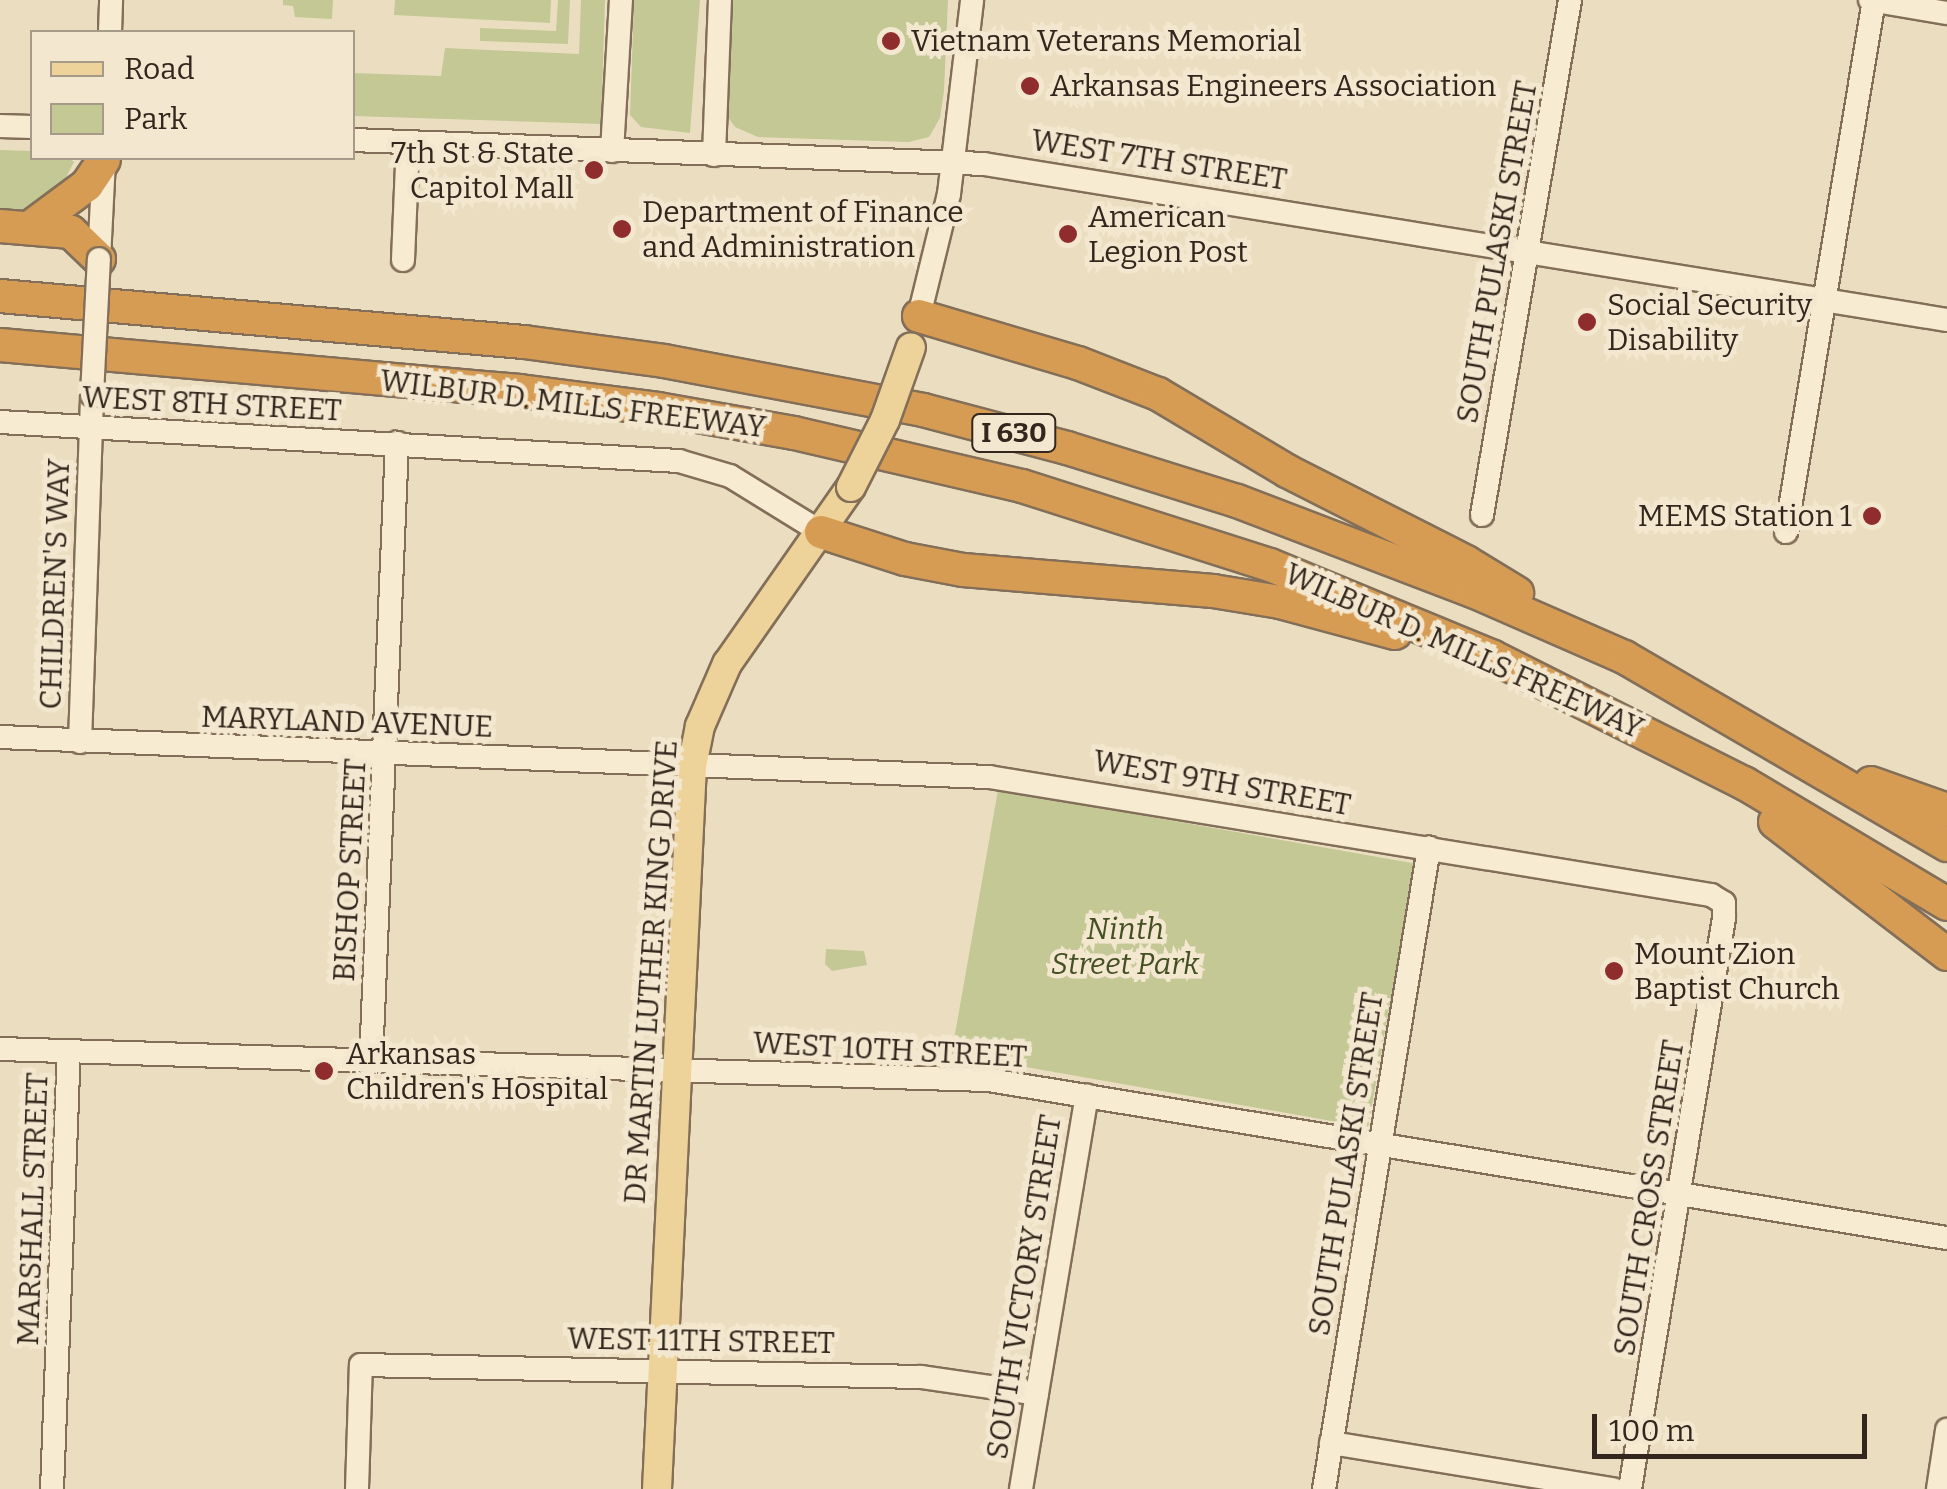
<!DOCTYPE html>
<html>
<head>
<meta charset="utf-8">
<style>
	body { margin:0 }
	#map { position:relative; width:1947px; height:1489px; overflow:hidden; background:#ebdec0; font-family:Bitter,serif }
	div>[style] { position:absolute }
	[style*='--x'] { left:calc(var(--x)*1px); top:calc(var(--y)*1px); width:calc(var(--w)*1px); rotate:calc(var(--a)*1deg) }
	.green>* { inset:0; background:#c3c895; transform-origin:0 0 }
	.roads { filter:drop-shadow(2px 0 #836f59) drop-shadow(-2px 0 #836f59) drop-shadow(0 2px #836f59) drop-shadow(0 -2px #836f59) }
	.minor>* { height:22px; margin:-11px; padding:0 11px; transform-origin:11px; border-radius:11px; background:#f7ebd2 }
	.major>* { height:28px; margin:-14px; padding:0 14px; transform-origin:14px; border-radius:14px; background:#edd299 }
	.highway>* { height:32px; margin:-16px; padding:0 16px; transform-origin:16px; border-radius:16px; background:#d79c54 }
	.bridges { filter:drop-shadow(2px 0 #836f59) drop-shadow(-2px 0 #836f59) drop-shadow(0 2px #836f59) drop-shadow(0 -2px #836f59) }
	.minor-bridge>* { height:22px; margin:-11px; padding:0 11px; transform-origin:11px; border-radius:11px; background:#f7ebd2 }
	.major-bridge>* { height:28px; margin:-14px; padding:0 14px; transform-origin:14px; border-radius:14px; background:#edd299 }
	.dots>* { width:28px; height:28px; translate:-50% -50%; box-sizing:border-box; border:5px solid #f3e8cf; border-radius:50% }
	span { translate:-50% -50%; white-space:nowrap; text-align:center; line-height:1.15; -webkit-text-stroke:9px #f3e8cf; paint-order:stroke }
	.shield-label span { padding:2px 8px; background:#f3e8cf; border:2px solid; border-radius:8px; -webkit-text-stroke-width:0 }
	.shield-label { font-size:28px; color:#33271d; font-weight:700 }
	.poi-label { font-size:30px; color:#33271d }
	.left { translate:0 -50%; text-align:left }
	.right { translate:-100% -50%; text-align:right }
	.street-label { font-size:30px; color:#33271d }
	.park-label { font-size:30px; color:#444f24; font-style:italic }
	.legend { position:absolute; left:30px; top:30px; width:325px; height:130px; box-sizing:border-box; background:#f3e8cf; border:2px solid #a69b88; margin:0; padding:12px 18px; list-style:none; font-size:30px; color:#33271d }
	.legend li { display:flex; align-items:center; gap:20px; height:50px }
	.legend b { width:50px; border:2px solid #a69b88 }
	.scale { position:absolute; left:1592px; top:1414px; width:275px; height:45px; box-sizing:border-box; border:5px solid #33271d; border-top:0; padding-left:12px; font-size:30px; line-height:35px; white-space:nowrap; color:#33271d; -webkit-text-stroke:8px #f3e8cf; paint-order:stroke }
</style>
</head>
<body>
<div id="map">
	<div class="green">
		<div style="clip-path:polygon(283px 0,333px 0,332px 19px,295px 17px,293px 6px,283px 5px)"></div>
		<div style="clip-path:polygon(395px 0,551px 0,550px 23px,394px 15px)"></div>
		<div style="clip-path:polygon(558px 0,570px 0,568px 44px,480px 41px,480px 28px,556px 31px)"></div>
		<div style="clip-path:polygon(581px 0,605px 0,601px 124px,353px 116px,353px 73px,441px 76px,445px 48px,579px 54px)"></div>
		<div style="clip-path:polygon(634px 0,700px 0,690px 133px,641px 127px,630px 115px)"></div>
		<div style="clip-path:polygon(731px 0,948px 0,944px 91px,940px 118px,929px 137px,909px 142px,758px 137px,735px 127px,727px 116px)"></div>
		<div style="clip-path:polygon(0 150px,32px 151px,32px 158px,69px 158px,74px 162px,59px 191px,40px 209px,0 214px)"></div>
		<div style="left:998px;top:790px;width:423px;height:268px;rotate:10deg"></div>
		<div style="clip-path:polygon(826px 949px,864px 951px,867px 965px,832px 971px,825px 964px)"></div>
	</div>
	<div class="roads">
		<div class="minor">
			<div style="--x:1870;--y:0;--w:78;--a:9.6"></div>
			<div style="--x:110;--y:32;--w:32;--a:-88"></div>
			<div style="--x:0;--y:126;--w:32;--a:2"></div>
			<div style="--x:352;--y:140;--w:632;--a:2.17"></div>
			<div style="--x:984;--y:164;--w:976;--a:9.2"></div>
			<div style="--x:612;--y:151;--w:151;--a:-86.6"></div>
			<div style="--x:714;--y:155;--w:155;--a:-87.8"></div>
			<div style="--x:99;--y:259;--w:98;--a:-87.1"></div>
			<div style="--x:403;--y:260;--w:118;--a:-87.6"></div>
			<div style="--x:919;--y:316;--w:126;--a:-76.2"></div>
			<div style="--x:949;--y:194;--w:195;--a:-83.2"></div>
			<div style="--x:0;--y:422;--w:680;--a:3.29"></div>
			<div style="--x:679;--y:461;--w:53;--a:16.4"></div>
			<div style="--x:730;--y:476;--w:107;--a:31.6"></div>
			<div style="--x:1482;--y:515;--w:522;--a:-80.3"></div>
			<div style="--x:1786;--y:532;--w:539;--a:-80.61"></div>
			<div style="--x:0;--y:737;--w:990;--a:2.32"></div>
			<div style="--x:989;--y:777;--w:732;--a:9.28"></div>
			<div style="--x:1711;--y:895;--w:15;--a:32"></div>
			<div style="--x:1724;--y:903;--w:15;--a:90"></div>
			<div style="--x:1724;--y:918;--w:579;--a:99.35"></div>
			<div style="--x:80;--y:742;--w:347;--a:-88"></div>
			<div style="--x:0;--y:1049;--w:989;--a:1.8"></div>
			<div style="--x:989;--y:1080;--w:970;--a:9.37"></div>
			<div style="--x:371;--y:1061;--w:619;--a:-87.59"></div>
			<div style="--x:1331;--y:1443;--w:286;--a:9.3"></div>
			<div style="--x:52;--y:1489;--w:438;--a:-87.8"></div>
			<div style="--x:357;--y:1489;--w:124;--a:-88.2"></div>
			<div style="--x:361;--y:1365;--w:560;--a:1.23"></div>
			<div style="--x:921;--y:1377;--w:117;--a:8.3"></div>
			<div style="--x:1021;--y:1489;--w:399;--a:-80.5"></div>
			<div style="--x:1324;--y:1489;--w:650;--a:-80.7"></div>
			<div style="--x:1938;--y:1489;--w:60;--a:-81.3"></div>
		</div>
		<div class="major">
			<div style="--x:657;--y:1489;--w:724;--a:-87.23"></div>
			<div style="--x:692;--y:766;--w:41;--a:-78.7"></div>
			<div style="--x:700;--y:726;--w:68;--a:-66.5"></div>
			<div style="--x:727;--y:664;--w:216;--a:-55"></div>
		</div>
		<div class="highway">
			<div style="--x:33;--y:225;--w:67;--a:-36.5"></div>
			<div style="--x:87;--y:185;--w:30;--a:-56"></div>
			<div style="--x:0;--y:226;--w:71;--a:4.8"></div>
			<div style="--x:71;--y:232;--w:39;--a:44"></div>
			<div style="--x:0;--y:296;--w:526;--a:5.02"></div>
			<div style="--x:524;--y:342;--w:141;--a:7.7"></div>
			<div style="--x:664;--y:361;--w:264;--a:10.7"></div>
			<div style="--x:923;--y:410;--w:149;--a:14.8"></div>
			<div style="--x:1067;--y:448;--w:178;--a:17.3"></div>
			<div style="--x:1237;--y:501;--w:253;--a:20.9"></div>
			<div style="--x:1473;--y:591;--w:165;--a:23.6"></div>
			<div style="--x:1624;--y:657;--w:374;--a:30.2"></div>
			<div style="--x:919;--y:316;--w:166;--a:16.5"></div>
			<div style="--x:1078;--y:363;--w:86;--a:21.2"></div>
			<div style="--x:1158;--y:394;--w:150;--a:30.8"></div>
			<div style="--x:1287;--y:471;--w:201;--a:26.9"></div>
			<div style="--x:1466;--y:562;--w:60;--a:31.3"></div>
			<div style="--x:0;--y:345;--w:522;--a:5.06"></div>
			<div style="--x:520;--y:391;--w:139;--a:7.4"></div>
			<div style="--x:658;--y:409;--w:138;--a:10"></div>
			<div style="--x:794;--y:433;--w:234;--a:13.1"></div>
			<div style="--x:1022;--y:486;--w:260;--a:17.7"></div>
			<div style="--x:1270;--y:565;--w:241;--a:22.4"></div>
			<div style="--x:1493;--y:657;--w:281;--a:26.7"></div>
			<div style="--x:1744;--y:783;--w:236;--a:30.8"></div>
			<div style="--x:821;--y:532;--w:88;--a:17.8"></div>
			<div style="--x:905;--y:559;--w:59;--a:10.7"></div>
			<div style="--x:963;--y:570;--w:251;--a:4.8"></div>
			<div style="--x:1213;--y:591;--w:68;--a:9.3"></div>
			<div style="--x:1280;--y:602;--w:119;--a:15.1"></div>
			<div style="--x:1871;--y:783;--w:81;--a:19.6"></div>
			<div style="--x:1775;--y:822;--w:217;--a:37.5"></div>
		</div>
	</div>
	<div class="bridges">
		<div class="minor-bridge">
			<div style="--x:92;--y:395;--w:136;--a:-87.1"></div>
		</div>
		<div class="major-bridge">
			<div style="--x:851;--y:487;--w:75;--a:-63.1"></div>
			<div style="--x:885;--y:420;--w:77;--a:-70.4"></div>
		</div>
	</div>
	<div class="dots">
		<div style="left:891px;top:41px;background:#8f2c2e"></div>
		<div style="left:1030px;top:86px;background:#8f2c2e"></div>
		<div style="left:594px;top:170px;background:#8f2c2e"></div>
		<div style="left:622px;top:229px;background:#8f2c2e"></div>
		<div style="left:1068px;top:234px;background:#8f2c2e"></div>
		<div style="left:1587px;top:322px;background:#8f2c2e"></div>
		<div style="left:1872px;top:516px;background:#8f2c2e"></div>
		<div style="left:1614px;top:971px;background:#8f2c2e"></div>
		<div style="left:324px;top:1071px;background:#8f2c2e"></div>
	</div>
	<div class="shield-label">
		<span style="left:1014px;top:433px">I 630</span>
	</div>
	<div class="poi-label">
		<span class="left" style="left:911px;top:41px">Vietnam Veterans Memorial</span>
		<span class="left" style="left:1050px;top:86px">Arkansas Engineers Association</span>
		<span class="right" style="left:574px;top:170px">7th St &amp; State<br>Capitol Mall</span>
		<span class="left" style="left:642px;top:229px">Department of Finance<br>and Administration</span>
		<span class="left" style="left:1088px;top:234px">American<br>Legion Post</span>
		<span class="left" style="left:1607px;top:322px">Social Security<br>Disability</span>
		<span class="right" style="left:1852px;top:516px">MEMS Station 1</span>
		<span class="left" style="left:1634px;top:971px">Mount Zion<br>Baptist Church</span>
		<span class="left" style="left:346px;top:1071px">Arkansas<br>Children's Hospital</span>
	</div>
	<div class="street-label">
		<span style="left:1159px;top:160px;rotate:9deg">WEST 7TH STREET</span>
		<span style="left:1497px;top:252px;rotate:-80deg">SOUTH PULASKI STREET</span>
		<span style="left:212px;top:404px;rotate:3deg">WEST 8TH STREET</span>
		<span style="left:573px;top:404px;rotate:7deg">WILBUR D. MILLS FREEWAY</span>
		<span style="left:55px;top:584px;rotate:-88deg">CHILDREN'S WAY</span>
		<span style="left:1464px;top:651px;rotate:24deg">WILBUR D. MILLS FREEWAY</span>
		<span style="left:347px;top:722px;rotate:2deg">MARYLAND AVENUE</span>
		<span style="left:1222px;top:783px;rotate:10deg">WEST 9TH STREET</span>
		<span style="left:350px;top:870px;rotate:-87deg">BISHOP STREET</span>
		<span style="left:651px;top:972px;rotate:-86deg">DR MARTIN LUTHER KING DRIVE</span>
		<span style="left:890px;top:1050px;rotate:3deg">WEST 10TH STREET</span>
		<span style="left:1346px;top:1164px;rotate:-81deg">SOUTH PULASKI STREET</span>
		<span style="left:1649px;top:1198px;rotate:-81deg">SOUTH CROSS STREET</span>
		<span style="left:33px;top:1209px;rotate:-88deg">MARSHALL STREET</span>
		<span style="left:1024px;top:1287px;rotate:-81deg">SOUTH VICTORY STREET</span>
		<span style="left:701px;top:1341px;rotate:1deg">WEST 11TH STREET</span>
	</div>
	<div class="park-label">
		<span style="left:1125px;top:946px">Ninth<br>Street Park</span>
	</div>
	<ul class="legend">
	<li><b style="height:12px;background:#edd299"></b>Road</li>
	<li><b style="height:28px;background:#c3c895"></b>Park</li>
	</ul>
	<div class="scale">100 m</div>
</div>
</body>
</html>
